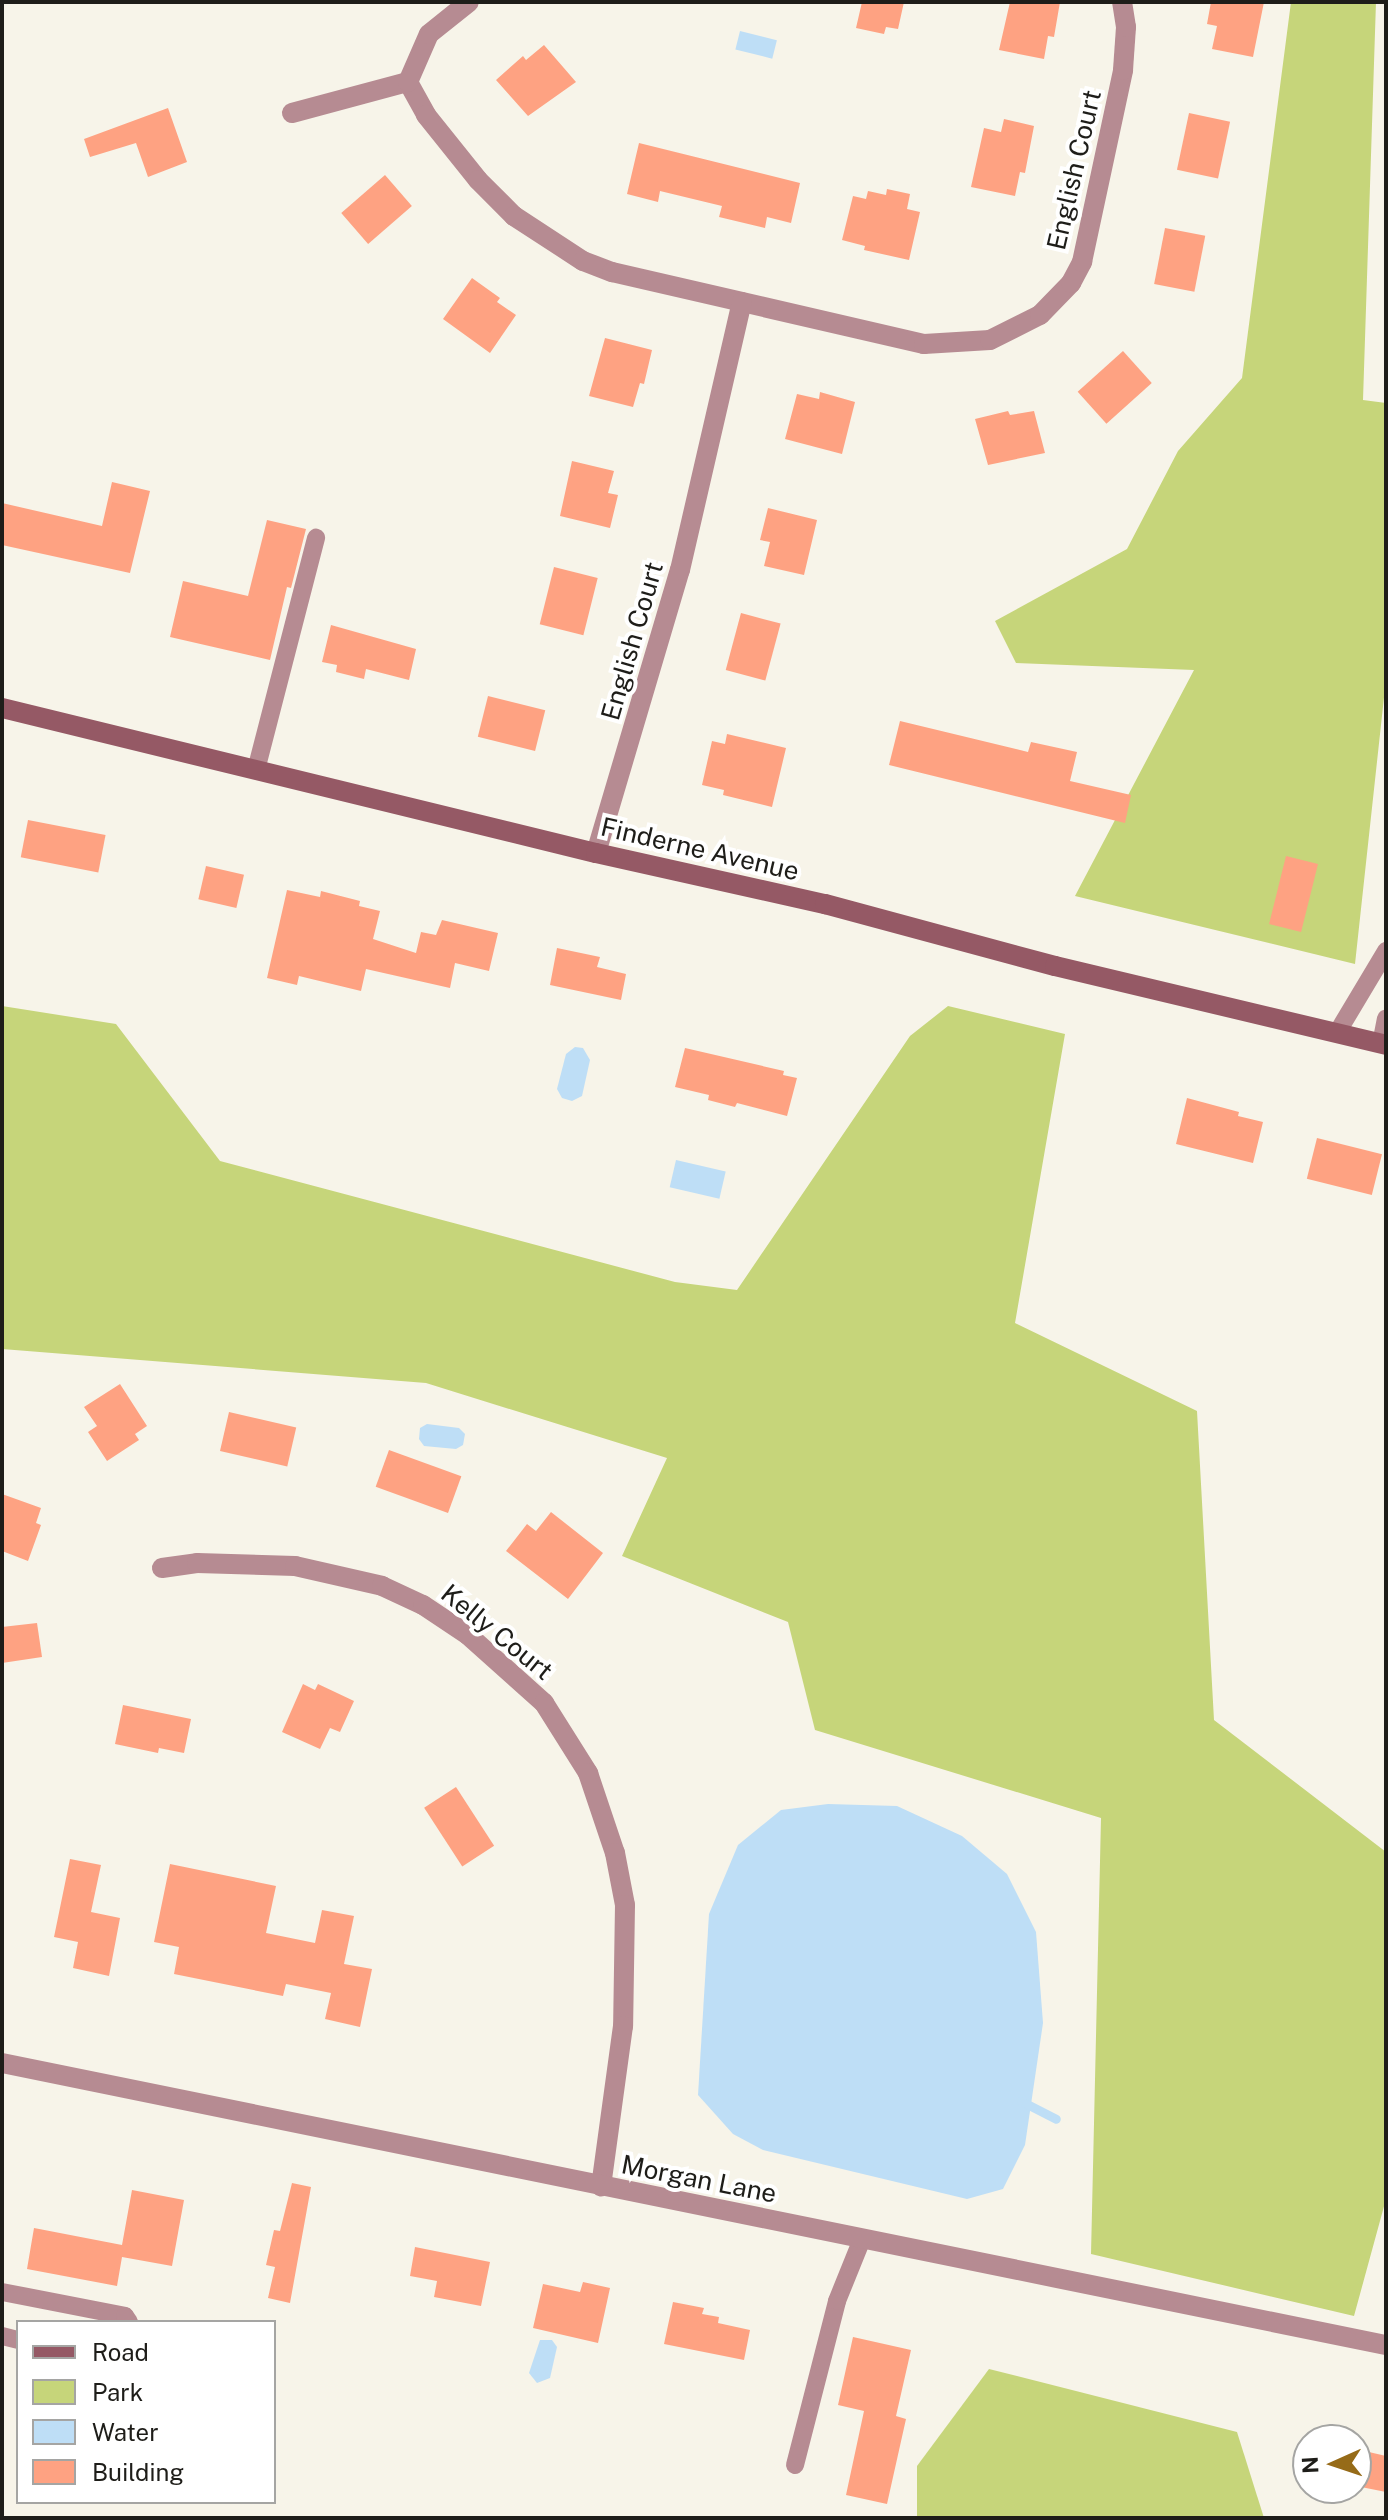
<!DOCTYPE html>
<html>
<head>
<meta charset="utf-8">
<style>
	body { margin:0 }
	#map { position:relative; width:1388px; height:2520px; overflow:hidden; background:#f7f4e9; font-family:"Public Sans",sans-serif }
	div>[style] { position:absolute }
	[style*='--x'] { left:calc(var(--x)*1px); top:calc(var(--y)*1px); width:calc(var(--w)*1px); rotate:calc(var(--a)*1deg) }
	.green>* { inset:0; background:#c6d57a }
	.water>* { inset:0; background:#bedef6; transform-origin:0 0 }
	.stream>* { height:9px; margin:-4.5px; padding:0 4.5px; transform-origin:4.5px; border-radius:4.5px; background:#bedef6 }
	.building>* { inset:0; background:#fea282; transform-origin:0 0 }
	.service>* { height:18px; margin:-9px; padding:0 9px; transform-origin:9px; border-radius:9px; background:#b68b92 }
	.minor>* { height:20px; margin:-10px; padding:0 10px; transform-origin:10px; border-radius:10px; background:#b68b92 }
	.secondary>* { height:20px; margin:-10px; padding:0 10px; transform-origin:10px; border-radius:10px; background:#955965 }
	span { translate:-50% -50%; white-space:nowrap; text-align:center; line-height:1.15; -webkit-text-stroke:8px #fff; paint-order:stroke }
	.street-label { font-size:26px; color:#1e1d19 }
	.frame { position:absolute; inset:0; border:4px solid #1e1d19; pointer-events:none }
	.legend { position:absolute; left:16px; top:2320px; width:260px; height:184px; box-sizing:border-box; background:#fff; border:2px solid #a5a5a3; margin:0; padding:10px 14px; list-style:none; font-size:24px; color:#1e1d19 }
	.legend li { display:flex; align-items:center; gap:16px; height:40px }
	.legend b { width:40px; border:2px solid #a5a5a3 }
	.north { position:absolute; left:1292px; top:2424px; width:80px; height:80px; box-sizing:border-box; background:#fff; border:2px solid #a5a5a3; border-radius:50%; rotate:267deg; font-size:22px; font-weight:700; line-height:32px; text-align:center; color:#1e1d19 }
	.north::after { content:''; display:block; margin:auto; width:28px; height:36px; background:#966b18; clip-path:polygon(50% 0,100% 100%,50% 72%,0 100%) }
</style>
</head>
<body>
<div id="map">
	<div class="green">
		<div style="clip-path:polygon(1291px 2px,1376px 2px,1363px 400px,1386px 403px,1386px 679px,1355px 964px,1075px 896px,1194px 670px,1016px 663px,995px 621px,1127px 549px,1178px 451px,1242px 378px)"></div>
		<div style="clip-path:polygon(2px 1006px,116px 1024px,220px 1161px,675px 1282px,737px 1290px,910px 1036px,948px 1006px,1065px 1034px,1015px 1323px,1197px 1411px,1214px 1720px,1386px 1852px,1386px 2199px,1354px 2316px,1091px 2254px,1101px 1818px,815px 1730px,788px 1622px,622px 1556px,667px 1458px,426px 1383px,2px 1349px)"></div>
		<div style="clip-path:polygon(989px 2369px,1237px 2432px,1264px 2518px,917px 2518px,917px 2466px)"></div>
	</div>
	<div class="water">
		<div style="left:740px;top:31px;width:38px;height:19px;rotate:14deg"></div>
		<div style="clip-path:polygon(575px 1047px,583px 1048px,590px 1060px,582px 1096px,572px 1101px,562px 1098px,557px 1089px,566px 1054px)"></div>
		<div style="left:676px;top:1160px;width:51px;height:28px;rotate:13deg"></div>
		<div style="clip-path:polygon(427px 1424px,459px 1428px,465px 1434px,463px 1445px,456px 1449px,424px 1446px,419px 1439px,420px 1428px)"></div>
		<div style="clip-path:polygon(828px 1804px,897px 1806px,962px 1836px,1007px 1874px,1036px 1932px,1043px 2023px,1025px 2145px,1003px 2189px,967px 2199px,763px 2150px,733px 2134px,698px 2095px,709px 1914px,738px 1845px,781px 1810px)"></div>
		<div style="clip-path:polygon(540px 2340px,552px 2340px,557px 2347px,550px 2378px,537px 2383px,529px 2373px)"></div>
	</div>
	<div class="stream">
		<div style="--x:1021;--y:2101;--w:39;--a:27"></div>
	</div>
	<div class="building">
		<div style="clip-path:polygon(862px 2px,904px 2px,898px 29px,886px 27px,884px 34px,856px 28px)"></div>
		<div style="clip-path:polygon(1010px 2px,1060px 2px,1054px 37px,1048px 36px,1044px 59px,999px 50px)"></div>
		<div style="clip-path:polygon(1211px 2px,1264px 2px,1253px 57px,1212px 49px,1217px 26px,1207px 24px)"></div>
		<div style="clip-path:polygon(544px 45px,576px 82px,528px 116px,496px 80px,523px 56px,526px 60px)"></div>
		<div style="clip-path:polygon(168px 108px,187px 162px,148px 177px,136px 143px,90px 157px,84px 139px)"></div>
		<div style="left:1189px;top:113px;width:42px;height:58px;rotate:12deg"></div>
		<div style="clip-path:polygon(1004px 119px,1034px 126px,1025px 173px,1020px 172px,1015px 196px,971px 187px,984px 128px,1001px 132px)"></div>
		<div style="clip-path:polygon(639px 143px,800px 183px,791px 223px,767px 217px,765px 228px,719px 217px,722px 206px,660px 191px,658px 202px,627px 194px)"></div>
		<div style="left:385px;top:175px;width:41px;height:58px;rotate:49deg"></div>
		<div style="clip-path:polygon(887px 189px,910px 194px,907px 209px,920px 212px,909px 260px,864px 250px,865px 246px,842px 240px,853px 196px,866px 199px,868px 191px,886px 195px)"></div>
		<div style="left:1165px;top:228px;width:41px;height:57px;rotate:11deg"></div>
		<div style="clip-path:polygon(472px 278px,500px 298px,497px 302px,516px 315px,490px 353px,443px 319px)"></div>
		<div style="clip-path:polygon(605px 338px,652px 350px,644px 384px,640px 383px,633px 407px,589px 396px)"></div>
		<div style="left:1123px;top:351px;width:43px;height:61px;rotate:48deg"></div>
		<div style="clip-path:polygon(820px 392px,855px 402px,842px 454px,785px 439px,797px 394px,819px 399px)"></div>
		<div style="clip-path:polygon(1008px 411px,1010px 415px,1034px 411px,1045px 453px,988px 465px,975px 419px)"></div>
		<div style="clip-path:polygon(572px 461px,614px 471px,608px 493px,618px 495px,610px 528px,560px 516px)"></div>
		<div style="clip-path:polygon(112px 482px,150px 491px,130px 573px,2px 545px,2px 503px,102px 526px)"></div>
		<div style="clip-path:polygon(768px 508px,817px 520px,804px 575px,764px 566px,770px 542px,760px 540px)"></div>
		<div style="clip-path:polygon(267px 520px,306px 529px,291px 588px,287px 587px,270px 660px,170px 637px,183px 581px,248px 596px)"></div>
		<div style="left:554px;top:567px;width:45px;height:59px;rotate:14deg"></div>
		<div style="left:741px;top:613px;width:41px;height:59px;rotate:15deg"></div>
		<div style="clip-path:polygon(331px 625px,416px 649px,409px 680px,366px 669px,364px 679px,336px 672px,337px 665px,322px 662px)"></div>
		<div style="left:488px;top:696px;width:59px;height:42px;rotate:14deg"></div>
		<div style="clip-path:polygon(900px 721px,1028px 752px,1031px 742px,1077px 752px,1070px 781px,1131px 795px,1125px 823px,889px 765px)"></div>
		<div style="clip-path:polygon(727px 734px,786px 748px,772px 807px,723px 795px,724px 790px,702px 785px,712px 741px,725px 744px)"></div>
		<div style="left:28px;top:820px;width:79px;height:38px;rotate:11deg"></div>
		<div style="left:1286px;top:856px;width:33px;height:70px;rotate:14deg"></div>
		<div style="left:206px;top:866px;width:39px;height:34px;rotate:13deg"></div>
		<div style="clip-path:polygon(287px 890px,320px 897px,321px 891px,360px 901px,359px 906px,380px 911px,373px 939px,416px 953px,421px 932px,436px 935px,442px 920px,498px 933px,489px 971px,455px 963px,450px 988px,366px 969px,361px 991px,299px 976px,297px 985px,267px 978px)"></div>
		<div style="clip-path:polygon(557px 948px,600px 957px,597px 967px,626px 974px,621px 1000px,550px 985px)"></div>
		<div style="clip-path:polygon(685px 1048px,784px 1071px,783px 1075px,797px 1078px,787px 1116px,737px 1103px,735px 1107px,708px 1100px,709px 1095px,675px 1087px)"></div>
		<div style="clip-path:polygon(1187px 1098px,1239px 1112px,1238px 1116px,1263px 1122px,1253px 1163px,1176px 1144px)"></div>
		<div style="left:1317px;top:1138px;width:67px;height:42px;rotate:14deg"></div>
		<div style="clip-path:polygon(120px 1384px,147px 1426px,135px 1434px,139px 1440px,107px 1461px,88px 1432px,97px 1426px,84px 1407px)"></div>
		<div style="left:229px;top:1412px;width:69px;height:40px;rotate:13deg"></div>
		<div style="left:389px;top:1450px;width:77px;height:39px;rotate:20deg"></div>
		<div style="clip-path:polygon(2px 1494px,41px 1508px,36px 1523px,41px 1525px,28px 1561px,2px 1551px)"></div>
		<div style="clip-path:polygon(551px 1512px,603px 1553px,568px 1599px,506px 1551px,527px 1524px,536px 1531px)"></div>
		<div style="clip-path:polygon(37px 1623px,42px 1657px,2px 1663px,2px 1627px)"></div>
		<div style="clip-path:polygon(303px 1684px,315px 1690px,318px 1684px,354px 1701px,340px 1732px,330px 1728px,320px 1749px,282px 1732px)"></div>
		<div style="clip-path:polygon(123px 1705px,191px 1719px,184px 1753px,159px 1748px,158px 1753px,115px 1744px)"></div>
		<div style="left:456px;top:1787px;width:70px;height:38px;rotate:57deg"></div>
		<div style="clip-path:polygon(70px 1859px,101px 1865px,91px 1912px,120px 1918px,109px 1976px,73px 1968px,78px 1942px,54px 1937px)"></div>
		<div style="clip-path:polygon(170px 1864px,276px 1886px,266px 1933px,315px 1943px,322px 1910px,354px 1916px,344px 1964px,372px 1969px,360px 2027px,325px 2019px,331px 1993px,286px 1984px,283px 1996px,174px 1974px,179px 1947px,154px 1942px)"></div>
		<div style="clip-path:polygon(292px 2183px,311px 2187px,290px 2303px,268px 2298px,275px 2267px,266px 2265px,274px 2230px,280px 2231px)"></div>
		<div style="clip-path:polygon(132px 2190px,184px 2200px,172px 2266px,122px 2257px,117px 2286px,27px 2269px,34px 2228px,122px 2245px)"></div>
		<div style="clip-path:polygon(415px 2247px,490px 2262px,481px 2306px,434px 2297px,437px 2281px,410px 2276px)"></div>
		<div style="clip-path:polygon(583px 2282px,610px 2288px,598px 2343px,533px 2328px,543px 2284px,580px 2292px)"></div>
		<div style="clip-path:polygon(673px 2302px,704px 2308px,702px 2314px,719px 2317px,718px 2323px,750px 2330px,744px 2360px,664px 2344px)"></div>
		<div style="clip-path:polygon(853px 2337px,911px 2350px,896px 2416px,906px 2419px,887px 2504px,846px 2495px,864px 2411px,838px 2405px)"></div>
		<div style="clip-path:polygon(1356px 2449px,1386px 2456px,1386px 2492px,1356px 2486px)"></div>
	</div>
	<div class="service">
		<div style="--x:256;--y:770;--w:240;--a:-75.5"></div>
		<div style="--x:1337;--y:1033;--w:96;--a:-59.1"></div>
		<div style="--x:1381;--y:1044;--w:26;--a:-79"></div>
		<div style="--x:2;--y:2292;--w:125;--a:11"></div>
		<div style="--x:125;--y:2316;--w:7;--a:56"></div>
		<div style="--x:2;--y:2336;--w:16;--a:14"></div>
		<div style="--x:795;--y:2465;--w:169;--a:-75.6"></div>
		<div style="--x:837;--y:2301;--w:67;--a:-68"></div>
	</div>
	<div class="minor">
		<div style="--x:408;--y:82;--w:38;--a:61"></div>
		<div style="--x:426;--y:115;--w:83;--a:51.3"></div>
		<div style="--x:478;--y:180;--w:51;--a:45"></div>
		<div style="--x:514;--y:216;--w:82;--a:33.1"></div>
		<div style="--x:583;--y:261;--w:31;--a:21"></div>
		<div style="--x:612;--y:272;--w:320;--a:13"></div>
		<div style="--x:924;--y:344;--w:66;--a:-3.5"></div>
		<div style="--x:990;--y:340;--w:56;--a:-26.6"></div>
		<div style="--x:1040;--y:315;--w:45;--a:-45.9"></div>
		<div style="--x:1071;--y:283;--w:24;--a:-62"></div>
		<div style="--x:1082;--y:262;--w:196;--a:-77.9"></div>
		<div style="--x:1123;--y:70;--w:43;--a:-86"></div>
		<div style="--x:1126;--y:27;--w:25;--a:-99"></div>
		<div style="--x:292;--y:113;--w:120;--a:-15"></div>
		<div style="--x:408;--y:82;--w:52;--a:-66.4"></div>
		<div style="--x:429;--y:34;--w:51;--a:-38.7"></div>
		<div style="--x:596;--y:853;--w:295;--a:-73.5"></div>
		<div style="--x:680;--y:570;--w:275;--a:-77"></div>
		<div style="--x:162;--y:1568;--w:35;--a:-8"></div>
		<div style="--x:197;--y:1563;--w:98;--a:1.8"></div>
		<div style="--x:295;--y:1566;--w:89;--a:12.9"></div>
		<div style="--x:382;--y:1586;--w:45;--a:24.9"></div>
		<div style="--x:423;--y:1605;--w:54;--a:33.7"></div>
		<div style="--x:468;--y:1635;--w:102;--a:41.8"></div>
		<div style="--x:544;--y:1703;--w:83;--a:57.8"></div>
		<div style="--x:588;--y:1773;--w:84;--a:71.4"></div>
		<div style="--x:615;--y:1853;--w:53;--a:79.1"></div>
		<div style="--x:625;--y:1905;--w:121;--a:90.9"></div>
		<div style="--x:623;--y:2026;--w:162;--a:97.8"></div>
		<div style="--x:2;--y:2063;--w:1412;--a:11.52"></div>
	</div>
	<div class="secondary">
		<div style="--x:2;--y:708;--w:611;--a:13.72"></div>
		<div style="--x:596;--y:853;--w:235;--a:12.6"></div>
		<div style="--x:825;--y:904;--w:238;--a:15.1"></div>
		<div style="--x:1055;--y:966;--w:340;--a:13.4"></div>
	</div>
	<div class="street-label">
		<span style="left:1074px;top:170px;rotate:-77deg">English Court</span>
		<span style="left:632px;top:641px;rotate:-74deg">English Court</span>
		<span style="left:700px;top:849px;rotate:13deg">Finderne Avenue</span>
		<span style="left:497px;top:1632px;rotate:39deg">Kelly Court</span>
		<span style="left:699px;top:2179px;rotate:11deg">Morgan Lane</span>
	</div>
	<div class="frame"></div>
	<ul class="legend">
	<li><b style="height:10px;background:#955965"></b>Road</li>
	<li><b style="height:22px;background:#c6d57a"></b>Park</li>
	<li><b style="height:22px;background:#bedef6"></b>Water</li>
	<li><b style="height:22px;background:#fea282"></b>Building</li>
	</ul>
	<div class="north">N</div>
</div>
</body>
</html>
